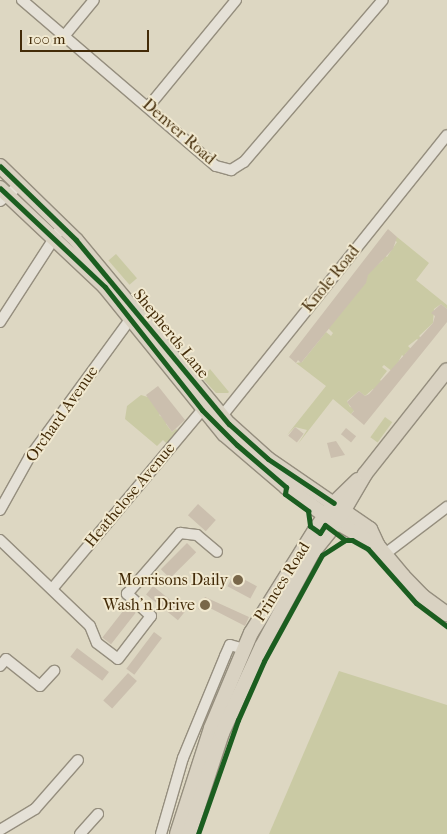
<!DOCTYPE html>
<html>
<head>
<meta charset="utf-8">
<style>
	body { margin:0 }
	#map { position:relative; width:447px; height:834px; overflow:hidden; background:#ddd7c2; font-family:"IM FELL French Canon",serif }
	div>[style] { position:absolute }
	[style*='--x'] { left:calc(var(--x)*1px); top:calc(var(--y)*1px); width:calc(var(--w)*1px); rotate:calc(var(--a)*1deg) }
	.green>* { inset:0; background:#cacaa4; transform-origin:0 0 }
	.building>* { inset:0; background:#cbbfae; transform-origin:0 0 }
	.roads { filter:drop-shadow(1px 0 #958e7e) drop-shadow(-1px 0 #958e7e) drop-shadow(0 1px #958e7e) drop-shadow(0 -1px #958e7e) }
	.minor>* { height:10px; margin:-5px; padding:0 5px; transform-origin:5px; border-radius:5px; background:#e5e1d7 }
	.major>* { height:14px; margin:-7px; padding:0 7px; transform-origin:7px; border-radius:7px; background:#d9d2c2 }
	.cycleway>* { height:5px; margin:-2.5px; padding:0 2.5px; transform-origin:2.5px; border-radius:2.5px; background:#1b5e20 }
	.dots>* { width:14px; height:14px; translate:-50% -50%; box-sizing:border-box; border:2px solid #f1e9d0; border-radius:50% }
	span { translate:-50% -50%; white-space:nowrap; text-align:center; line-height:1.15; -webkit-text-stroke:4px #f1e9d0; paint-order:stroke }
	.street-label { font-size:16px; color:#432b08 }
	.poi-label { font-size:16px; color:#432b08 }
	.right { translate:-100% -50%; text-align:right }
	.scale { position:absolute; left:20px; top:30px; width:129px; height:22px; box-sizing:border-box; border:2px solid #432b08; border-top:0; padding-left:6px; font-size:15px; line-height:18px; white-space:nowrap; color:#432b08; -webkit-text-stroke:4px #f1e9d0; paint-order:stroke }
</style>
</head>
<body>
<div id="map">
	<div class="green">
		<div style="clip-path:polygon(397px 237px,429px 263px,416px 280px,447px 305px,447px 309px,441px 304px,434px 309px,433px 323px,419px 336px,428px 344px,426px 347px,417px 339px,408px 346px,411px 349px,405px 354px,413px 364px,402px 355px,393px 372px,384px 365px,382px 367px,387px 371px,380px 380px,384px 383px,378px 392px,373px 389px,365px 396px,359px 391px,347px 401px,350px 407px,356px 408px,351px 414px,333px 399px,298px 444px,307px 430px,295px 427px,287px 435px,326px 386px,296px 363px,302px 362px,326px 332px,331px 336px,333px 333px,328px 328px,367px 274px,383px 260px,375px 248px,387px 257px,397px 242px,394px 240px)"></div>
		<div style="left:116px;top:254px;width:32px;height:10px;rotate:49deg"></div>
		<div style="clip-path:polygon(210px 369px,229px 392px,228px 393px,216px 393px,202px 378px)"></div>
		<div style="clip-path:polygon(141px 395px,151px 398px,165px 410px,159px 415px,168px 422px,166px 424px,172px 432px,176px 429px,178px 431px,167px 444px,163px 440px,157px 446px,125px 419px,127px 406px)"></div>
		<div style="left:385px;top:417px;width:9px;height:25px;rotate:36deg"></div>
		<div style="clip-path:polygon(339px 671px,447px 705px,447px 834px,269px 834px)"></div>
	</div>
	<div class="building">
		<div style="clip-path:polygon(388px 229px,397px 237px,393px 249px,368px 275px,366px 283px,301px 363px,298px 360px,296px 363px,289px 357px)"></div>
		<div style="clip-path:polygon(441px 304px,447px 309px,447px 322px,364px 425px,351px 414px,354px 411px,347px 402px,359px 391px,365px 396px,369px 394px,433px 323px,435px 316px,431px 313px)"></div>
		<div style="clip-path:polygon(158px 386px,185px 420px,172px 432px,146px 395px)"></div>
		<div style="left:295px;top:427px;width:11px;height:11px;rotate:38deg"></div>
		<div style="left:346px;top:428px;width:13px;height:8px;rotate:39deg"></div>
		<div style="clip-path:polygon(336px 441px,345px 455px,331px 458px,327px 443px)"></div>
		<div style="left:198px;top:504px;width:24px;height:15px;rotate:42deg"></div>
		<div style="left:187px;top:543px;width:13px;height:37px;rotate:45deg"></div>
		<div style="left:234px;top:574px;width:26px;height:14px;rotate:28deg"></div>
		<div style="left:153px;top:586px;width:41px;height:11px;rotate:39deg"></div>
		<div style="clip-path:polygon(205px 597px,249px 617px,245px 626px,208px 607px,205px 612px,198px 609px)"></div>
		<div style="left:127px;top:606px;width:11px;height:40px;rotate:38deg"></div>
		<div style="left:154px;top:632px;width:10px;height:46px;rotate:37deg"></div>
		<div style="left:77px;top:648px;width:40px;height:11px;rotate:37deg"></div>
		<div style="left:128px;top:673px;width:12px;height:37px;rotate:42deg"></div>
	</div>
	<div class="roads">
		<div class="minor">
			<div style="--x:22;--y:0;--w:255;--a:40.6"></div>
			<div style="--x:216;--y:166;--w:16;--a:15"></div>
			<div style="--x:231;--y:170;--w:15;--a:-32"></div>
			<div style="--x:244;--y:162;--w:213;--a:-49.4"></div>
			<div style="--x:65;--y:35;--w:45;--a:-50.4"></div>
			<div style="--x:149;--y:106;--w:137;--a:-50.6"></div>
			<div style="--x:0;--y:201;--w:26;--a:-39"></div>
			<div style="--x:0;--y:322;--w:114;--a:-57.1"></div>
			<div style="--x:218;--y:421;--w:366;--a:-51.3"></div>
			<div style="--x:0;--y:510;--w:60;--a:-60.9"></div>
			<div style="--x:29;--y:458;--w:170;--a:-53.9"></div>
			<div style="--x:0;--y:540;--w:124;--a:43.7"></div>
			<div style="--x:90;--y:626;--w:18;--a:68"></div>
			<div style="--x:97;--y:643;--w:26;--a:37"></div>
			<div style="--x:118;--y:659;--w:54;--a:-52.5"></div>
			<div style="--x:151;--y:616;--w:33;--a:-137"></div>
			<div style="--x:127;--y:594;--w:81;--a:-49"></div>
			<div style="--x:180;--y:533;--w:17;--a:7"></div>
			<div style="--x:197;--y:535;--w:26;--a:40"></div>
			<div style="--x:385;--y:554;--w:78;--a:-37.2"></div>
			<div style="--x:52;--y:589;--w:241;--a:-50"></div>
			<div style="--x:0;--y:666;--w:9;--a:-49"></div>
			<div style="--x:6;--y:659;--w:43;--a:38.5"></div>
			<div style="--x:40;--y:686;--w:21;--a:-47"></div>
			<div style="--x:0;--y:830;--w:41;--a:-31"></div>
			<div style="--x:35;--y:809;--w:65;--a:-48.7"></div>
			<div style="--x:80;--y:834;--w:27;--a:-48"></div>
			<div style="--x:161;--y:834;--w:79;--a:-73.9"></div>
			<div style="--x:183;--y:758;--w:110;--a:-67.6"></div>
			<div style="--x:225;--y:656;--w:12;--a:-66"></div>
			<div style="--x:230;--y:645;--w:15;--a:16"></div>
		</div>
		<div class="major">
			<div style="--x:0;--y:166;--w:106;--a:44.2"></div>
			<div style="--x:76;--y:240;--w:239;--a:50.3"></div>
			<div style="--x:229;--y:424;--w:52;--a:41.9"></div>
			<div style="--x:268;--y:459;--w:124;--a:34.5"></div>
			<div style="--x:370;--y:529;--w:19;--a:65"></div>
			<div style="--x:378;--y:546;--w:39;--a:50"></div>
			<div style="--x:403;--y:576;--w:28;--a:46"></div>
			<div style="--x:422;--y:596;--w:31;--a:36"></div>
			<div style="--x:0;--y:188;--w:144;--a:43.3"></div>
			<div style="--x:105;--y:287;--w:189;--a:51"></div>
			<div style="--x:224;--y:434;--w:82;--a:40.5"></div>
			<div style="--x:286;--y:487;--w:49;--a:35.9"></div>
			<div style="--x:326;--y:516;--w:60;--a:30"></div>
			<div style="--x:177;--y:834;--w:111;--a:-72.2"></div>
			<div style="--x:211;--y:728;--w:103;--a:-67.2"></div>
			<div style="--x:251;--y:633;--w:121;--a:-58.1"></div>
			<div style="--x:315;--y:530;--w:33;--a:-55"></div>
			<div style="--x:334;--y:503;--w:33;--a:-44"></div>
			<div style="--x:189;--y:834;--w:106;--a:-71.9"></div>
			<div style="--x:222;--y:733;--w:96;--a:-65.3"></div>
			<div style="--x:262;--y:646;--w:107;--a:-61.5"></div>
			<div style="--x:313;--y:552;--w:38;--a:-51"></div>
			<div style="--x:337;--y:522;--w:56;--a:-59.7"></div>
			<div style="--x:365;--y:474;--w:132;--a:-51.7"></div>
		</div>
	</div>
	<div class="cycleway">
		<div style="--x:0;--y:166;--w:106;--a:44.2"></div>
		<div style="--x:76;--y:240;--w:239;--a:50.3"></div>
		<div style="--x:229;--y:424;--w:52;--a:41.9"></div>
		<div style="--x:268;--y:459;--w:79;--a:33.7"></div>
		<div style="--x:0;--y:188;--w:144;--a:43.3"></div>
		<div style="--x:105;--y:287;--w:157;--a:51.7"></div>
		<div style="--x:202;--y:410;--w:49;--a:45"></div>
		<div style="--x:237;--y:445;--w:65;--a:40.6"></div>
		<div style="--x:286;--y:487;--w:7;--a:98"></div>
		<div style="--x:285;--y:494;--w:29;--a:36"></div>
		<div style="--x:308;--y:511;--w:15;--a:82"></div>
		<div style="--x:310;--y:526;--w:12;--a:35"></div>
		<div style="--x:320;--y:533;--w:9;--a:-58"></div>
		<div style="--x:325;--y:525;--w:25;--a:37"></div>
		<div style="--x:198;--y:834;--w:121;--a:-70.7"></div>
		<div style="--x:238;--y:720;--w:64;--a:-66.2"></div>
		<div style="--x:264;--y:661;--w:121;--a:-61.3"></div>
		<div style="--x:322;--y:555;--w:27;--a:-33"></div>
		<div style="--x:345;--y:540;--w:7;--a:0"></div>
		<div style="--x:352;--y:540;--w:18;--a:29"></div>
		<div style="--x:368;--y:549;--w:72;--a:48.4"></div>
		<div style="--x:416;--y:603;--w:39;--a:37"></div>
	</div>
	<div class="dots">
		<div style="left:238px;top:580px;background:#796749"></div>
		<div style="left:205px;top:605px;background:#796749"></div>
	</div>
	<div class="street-label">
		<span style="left:179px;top:132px;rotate:41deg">Denver Road</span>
		<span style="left:331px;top:279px;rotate:-51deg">Knole Road</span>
		<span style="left:171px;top:334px;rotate:51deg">Shepherds Lane</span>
		<span style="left:62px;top:414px;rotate:-55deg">Orchard Avenue</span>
		<span style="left:130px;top:495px;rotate:-50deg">Heathclose Avenue</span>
		<span style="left:282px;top:582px;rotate:-58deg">Princes Road</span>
	</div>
	<div class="poi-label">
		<span class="right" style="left:228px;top:580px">Morrisons Daily</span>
		<span class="right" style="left:195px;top:605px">Wash'n Drive</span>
	</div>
	<div class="scale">100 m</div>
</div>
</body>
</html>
